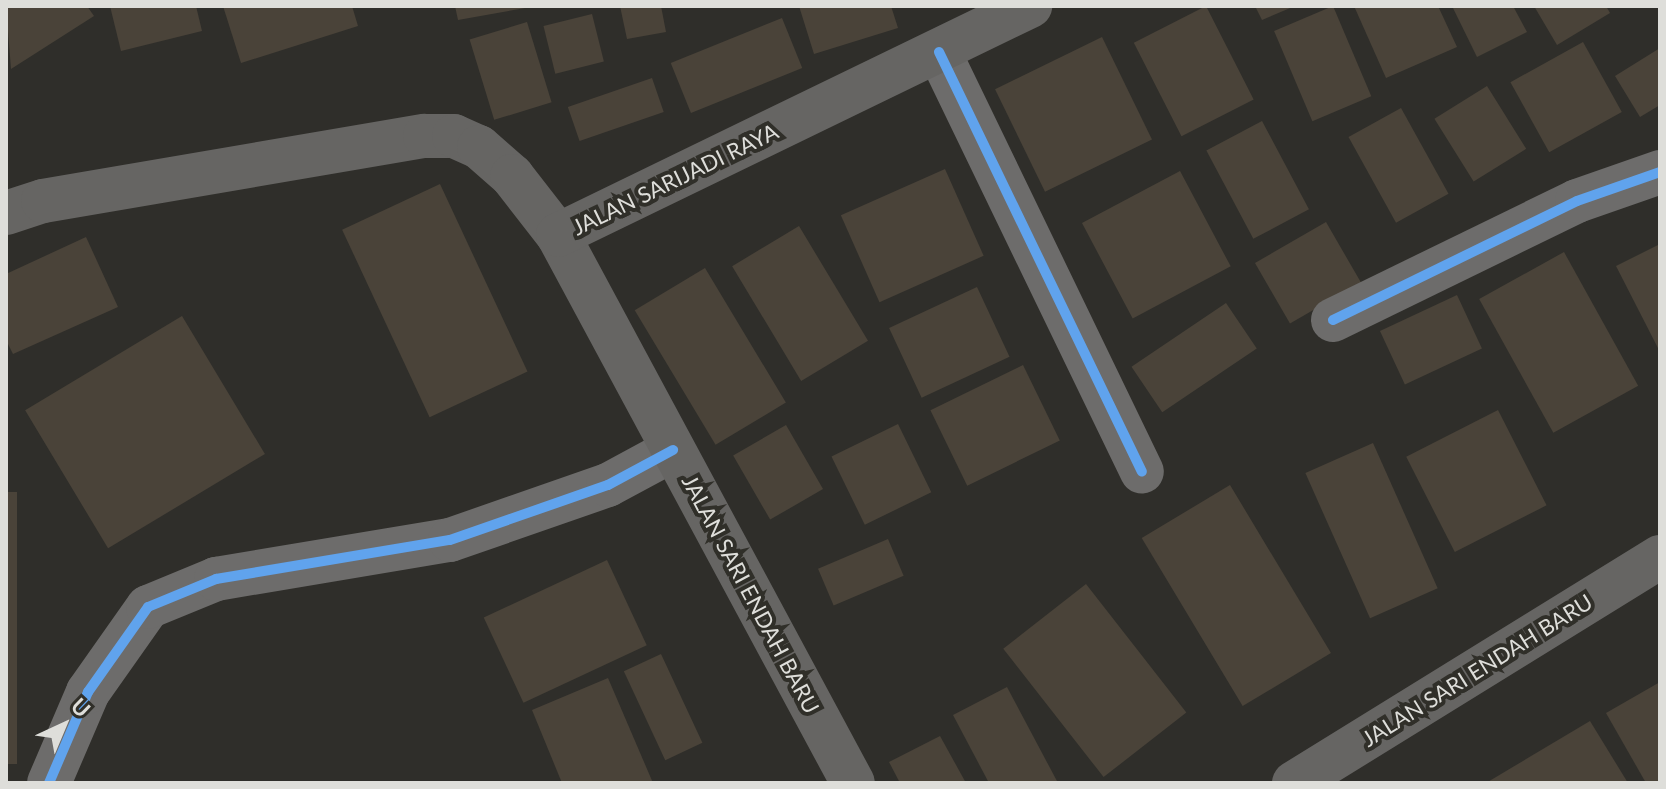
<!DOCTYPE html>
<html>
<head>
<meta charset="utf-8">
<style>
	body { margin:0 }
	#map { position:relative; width:1666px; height:789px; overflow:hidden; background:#2f2e2a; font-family:Lato,sans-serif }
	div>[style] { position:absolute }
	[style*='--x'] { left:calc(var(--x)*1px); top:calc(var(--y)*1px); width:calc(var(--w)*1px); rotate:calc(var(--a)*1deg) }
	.building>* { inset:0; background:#4a4339; transform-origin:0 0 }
	.street>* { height:44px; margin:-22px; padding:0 22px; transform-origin:22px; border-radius:22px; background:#6d6c6b }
	.secondary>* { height:44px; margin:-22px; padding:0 22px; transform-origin:22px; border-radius:22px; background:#666563 }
	.cycleway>* { height:10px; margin:-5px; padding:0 5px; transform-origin:5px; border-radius:5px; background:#60a3ed }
	span { translate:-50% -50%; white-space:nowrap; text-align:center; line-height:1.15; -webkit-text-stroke:8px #302f29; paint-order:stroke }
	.street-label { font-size:22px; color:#dededa }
	.frame { position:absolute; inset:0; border:8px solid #dededa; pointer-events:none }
	.north { position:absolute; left:24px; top:685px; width:80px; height:80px; -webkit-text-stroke:6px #302f29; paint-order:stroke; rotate:44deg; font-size:22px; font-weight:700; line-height:32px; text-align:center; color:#dededa }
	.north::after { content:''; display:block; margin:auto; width:28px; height:36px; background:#dededa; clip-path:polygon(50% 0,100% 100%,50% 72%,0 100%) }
</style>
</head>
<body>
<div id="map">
	<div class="building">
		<div style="clip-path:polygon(6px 6px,87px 6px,94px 16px,11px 69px)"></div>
		<div style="clip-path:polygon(110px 6px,196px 6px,202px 31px,121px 51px)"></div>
		<div style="clip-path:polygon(223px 6px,352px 6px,358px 26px,241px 63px)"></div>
		<div style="clip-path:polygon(455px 6px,524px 6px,525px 8px,458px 20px)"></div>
		<div style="clip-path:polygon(620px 6px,661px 6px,666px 32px,627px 39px)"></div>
		<div style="clip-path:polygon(799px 6px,891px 6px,898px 28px,814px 54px)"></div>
		<div style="left:1206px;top:6px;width:105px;height:81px;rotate:63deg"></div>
		<div style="clip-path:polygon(1255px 6px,1295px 6px,1262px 20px)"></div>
		<div style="left:1333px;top:6px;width:98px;height:64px;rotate:67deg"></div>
		<div style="clip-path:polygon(1354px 6px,1438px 6px,1457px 47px,1386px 78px)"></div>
		<div style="clip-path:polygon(1452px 6px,1513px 6px,1527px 32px,1477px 57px)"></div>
		<div style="clip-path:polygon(1534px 6px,1606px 6px,1610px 13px,1557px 45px)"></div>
		<div style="left:592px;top:14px;width:49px;height:50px;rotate:76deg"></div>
		<div style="left:782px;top:18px;width:54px;height:120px;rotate:68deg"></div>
		<div style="left:527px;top:22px;width:84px;height:60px;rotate:73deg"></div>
		<div style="left:1102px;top:37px;width:114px;height:119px;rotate:64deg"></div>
		<div style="left:1583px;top:42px;width:80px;height:83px;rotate:61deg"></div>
		<div style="clip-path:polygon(1660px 48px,1660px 105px,1640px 117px,1615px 76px)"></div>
		<div style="left:652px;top:78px;width:36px;height:89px;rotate:71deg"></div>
		<div style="left:1487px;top:86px;width:74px;height:62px;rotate:58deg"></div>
		<div style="left:1401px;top:108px;width:98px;height:60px;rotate:61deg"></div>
		<div style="left:1262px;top:121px;width:100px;height:63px;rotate:62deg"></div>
		<div style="left:945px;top:169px;width:95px;height:114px;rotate:66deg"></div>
		<div style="left:1180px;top:171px;width:108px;height:111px;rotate:62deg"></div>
		<div style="left:440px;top:184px;width:207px;height:108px;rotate:65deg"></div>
		<div style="left:1326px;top:222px;width:70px;height:82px;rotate:60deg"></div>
		<div style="left:799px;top:226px;width:134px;height:78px;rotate:59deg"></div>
		<div style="clip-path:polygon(86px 237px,118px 307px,13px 354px,6px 340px,6px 274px)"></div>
		<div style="clip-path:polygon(1660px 244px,1660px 352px,1616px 266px)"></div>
		<div style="left:1564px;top:252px;width:153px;height:97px;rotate:61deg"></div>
		<div style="left:705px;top:268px;width:157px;height:82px;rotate:59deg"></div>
		<div style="left:977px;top:287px;width:77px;height:97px;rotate:65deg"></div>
		<div style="left:1457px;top:295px;width:59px;height:85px;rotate:65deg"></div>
		<div style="left:1226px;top:303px;width:55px;height:114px;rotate:56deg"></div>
		<div style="left:182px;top:316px;width:161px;height:183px;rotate:59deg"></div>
		<div style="left:1023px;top:365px;width:84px;height:103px;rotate:64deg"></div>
		<div style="left:1498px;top:410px;width:107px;height:103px;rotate:63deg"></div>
		<div style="left:898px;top:424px;width:76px;height:74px;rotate:64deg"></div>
		<div style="left:786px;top:425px;width:74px;height:61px;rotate:60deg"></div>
		<div style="left:1373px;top:443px;width:159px;height:74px;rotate:66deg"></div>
		<div style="left:1230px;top:485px;width:196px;height:103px;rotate:59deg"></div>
		<div style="left:17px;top:492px;width:272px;height:11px;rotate:90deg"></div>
		<div style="left:888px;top:539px;width:40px;height:76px;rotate:67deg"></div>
		<div style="left:607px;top:560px;width:94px;height:136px;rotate:65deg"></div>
		<div style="left:1086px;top:584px;width:163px;height:105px;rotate:52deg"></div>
		<div style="left:661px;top:654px;width:98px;height:41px;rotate:65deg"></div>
		<div style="clip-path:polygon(608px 678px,653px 783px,562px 783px,532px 710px)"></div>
		<div style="clip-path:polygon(1660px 682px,1660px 783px,1646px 783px,1606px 713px)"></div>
		<div style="clip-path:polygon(1007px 687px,1058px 783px,989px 783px,953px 715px)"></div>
		<div style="clip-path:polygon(1590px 721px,1628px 783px,1486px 783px)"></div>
		<div style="clip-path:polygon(940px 736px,966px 783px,900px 783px,889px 762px)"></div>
	</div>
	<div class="street">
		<div style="--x:939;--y:52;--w:466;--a:64.2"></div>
		<div style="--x:1333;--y:320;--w:271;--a:-26"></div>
		<div style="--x:1577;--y:201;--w:88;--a:-19.3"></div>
		<div style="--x:49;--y:783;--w:99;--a:-66.8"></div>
		<div style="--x:88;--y:692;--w:104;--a:-54.8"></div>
		<div style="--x:148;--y:607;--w:74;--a:-22.4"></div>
		<div style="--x:216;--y:579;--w:237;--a:-9.5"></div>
		<div style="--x:450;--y:540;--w:167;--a:-19.2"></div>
		<div style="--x:608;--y:485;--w:74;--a:-28.3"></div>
	</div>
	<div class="secondary">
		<div style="--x:6;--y:213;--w:39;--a:-18"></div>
		<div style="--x:43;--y:201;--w:387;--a:-9.7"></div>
		<div style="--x:425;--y:136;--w:29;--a:0"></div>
		<div style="--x:454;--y:136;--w:27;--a:24"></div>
		<div style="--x:479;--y:147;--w:44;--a:41.3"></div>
		<div style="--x:512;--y:176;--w:75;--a:52.1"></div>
		<div style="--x:558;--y:235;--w:622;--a:61.71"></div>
		<div style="--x:558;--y:235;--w:525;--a:-25.88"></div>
		<div style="--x:1294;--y:783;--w:430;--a:-31.7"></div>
	</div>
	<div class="cycleway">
		<div style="--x:939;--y:52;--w:466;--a:64.2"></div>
		<div style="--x:1333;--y:320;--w:271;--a:-26"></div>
		<div style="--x:1577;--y:201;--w:88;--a:-19.3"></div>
		<div style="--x:49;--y:783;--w:99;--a:-66.8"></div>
		<div style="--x:88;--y:692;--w:104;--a:-54.8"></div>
		<div style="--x:148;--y:607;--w:74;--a:-22.4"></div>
		<div style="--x:216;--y:579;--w:237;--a:-9.5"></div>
		<div style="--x:450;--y:540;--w:167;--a:-19.2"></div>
		<div style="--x:608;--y:485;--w:74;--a:-28.3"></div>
	</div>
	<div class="street-label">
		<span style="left:675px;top:179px;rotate:-26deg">JALAN SARIJADI RAYA</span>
		<span style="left:751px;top:594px;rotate:62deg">JALAN SARI ENDAH BARU</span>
		<span style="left:1477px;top:670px;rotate:-32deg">JALAN SARI ENDAH BARU</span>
	</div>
	<div class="frame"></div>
	<div class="north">U</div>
</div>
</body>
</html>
